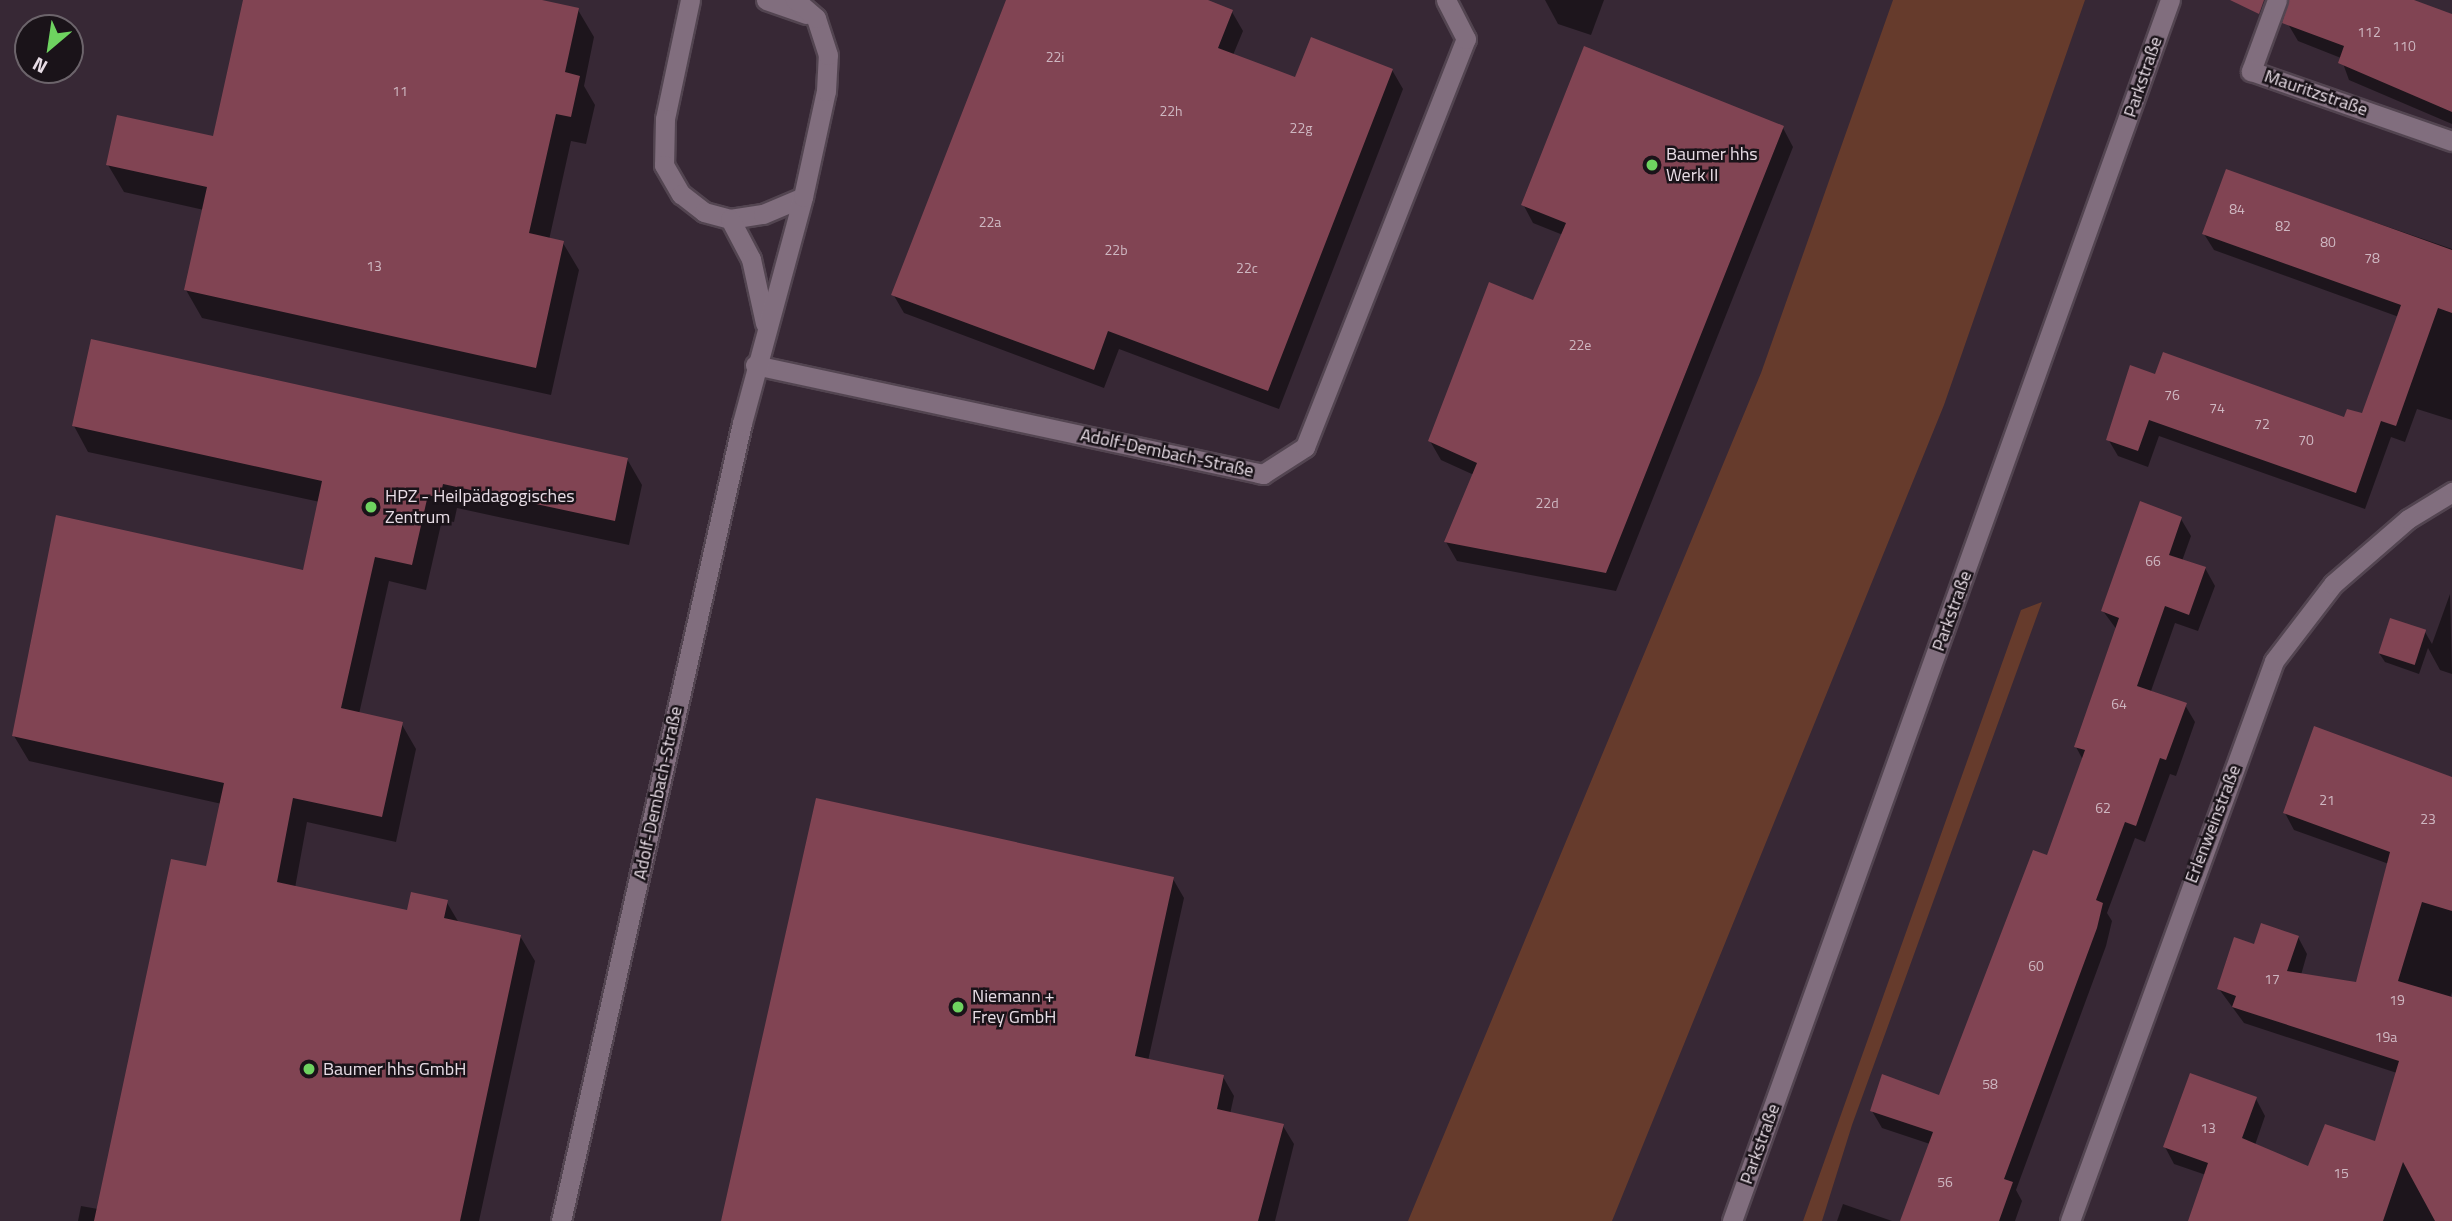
<!DOCTYPE html>
<html>
<head>
<meta charset="utf-8">
<style>
	body { margin:0 }
	#map { position:relative; width:2452px; height:1221px; overflow:hidden; background:#372835; font-family:"Titillium Web",sans-serif }
	div>[style] { position:absolute }
	[style*='--x'] { left:calc(var(--x)*1px); top:calc(var(--y)*1px); width:calc(var(--w)*1px); rotate:calc(var(--a)*1deg) }
	.green>* { inset:0; background:#663b2c }
	.shadow>* { inset:0; background:#0007 }
	.building>* { inset:0; background:#814453; transform-origin:0 0 }
	.roads { filter:drop-shadow(2px 0 #534551) drop-shadow(-2px 0 #534551) drop-shadow(0 2px #534551) drop-shadow(0 -2px #534551) }
	.minor>* { height:19px; margin:-9.5px; padding:0 9.5px; transform-origin:9.5px; border-radius:9.5px; background:#816e7e }
	.secondary>* { height:19px; margin:-9.5px; padding:0 9.5px; transform-origin:9.5px; border-radius:9.5px; background:#816e7e }
	.dots>* { width:19px; height:19px; translate:-50% -50%; box-sizing:border-box; border:4px solid #1a1319; border-radius:50% }
	span { translate:-50% -50%; white-space:nowrap; text-align:center; line-height:1.15; -webkit-text-stroke:5px #1a1319; paint-order:stroke }
	.number-label { font-size:14px; color:#ceb7c1 }
	.number-label span { -webkit-text-stroke-width:0 }
	.street-label { font-size:18px; color:#e8dde6 }
	.poi-label { font-size:18px; color:#e8dde6 }
	.left { translate:0 -50%; text-align:left }
	.north { position:absolute; left:14px; top:14px; width:70px; height:70px; box-sizing:border-box; background:#1a1319; border:2px solid #6c646b; border-radius:50%; rotate:209deg; font-size:19px; font-weight:700; line-height:28px; text-align:center; color:#e8dde6 }
	.north::after { content:''; display:block; margin:auto; width:24px; height:32px; background:#6ed360; clip-path:polygon(50% 0,100% 100%,50% 72%,0 100%) }
</style>
</head>
<body>
<div id="map">
	<div class="green">
		<div style="clip-path:polygon(1893px 0,2085px 0,1944px 405px,1612px 1221px,1408px 1221px,1761px 373px)"></div>
		<div style="clip-path:polygon(2042px 602px,1852px 1125px,1822px 1221px,1803px 1221px,2021px 610px)"></div>
	</div>
	<div class="shadow">
		<div style="clip-path:polygon(245px 0,534px 0,578px 10px,594px 37px,584px 86px,595px 105px,586px 144px,571px 141px,549px 240px,563px 243px,579px 270px,551px 395px,202px 318px,186px 290px,204px 210px,124px 192px,108px 165px,214px 138px)"></div>
		<div style="clip-path:polygon(1008px 0,1202px 0,1232px 12px,1243px 31px,1233px 55px,1296px 79px,1392px 70px,1403px 89px,1279px 409px,1119px 349px,1104px 388px,904px 313px,893px 294px)"></div>
		<div style="clip-path:polygon(1545px 0,1604px 0,1591px 35px,1558px 24px)"></div>
		<div style="clip-path:polygon(2297px 0,2408px 0,2452px 17px,2452px 124px,2349px 80px,2341px 58px,2298px 41px,2288px 24px)"></div>
		<div style="clip-path:polygon(1783px 128px,1793px 147px,1616px 591px,1457px 561px,1446px 542px,1474px 475px,1441px 460px,1430px 441px,1534px 302px,1563px 235px,1533px 223px,1523px 204px)"></div>
		<div style="clip-path:polygon(2227px 171px,2452px 249px,2452px 420px,2417px 409px,2405px 442px,2391px 437px,2365px 509px,2159px 436px,2148px 467px,2118px 456px,2108px 439px,2156px 376px,2345px 420px,2363px 415px,2399px 317px,2214px 250px,2204px 234px)"></div>
		<div style="clip-path:polygon(74px 426px,627px 459px,642px 485px,629px 545px,457px 508px,454px 522px,442px 520px,426px 590px,389px 581px,359px 714px,401px 723px,416px 749px,396px 842px,307px 822px,295px 888px,409px 912px,446px 901px,459px 923px,520px 936px,535px 961px,479px 1221px,78px 1221px,81px 1206px,98px 1209px,208px 868px,222px 804px,29px 761px,14px 736px,304px 572px,320px 502px,88px 452px)"></div>
		<div style="clip-path:polygon(2181px 519px,2191px 536px,2182px 561px,2205px 568px,2215px 586px,2198px 631px,2175px 623px,2151px 691px,2185px 705px,2195px 722px,2176px 776px,2170px 774px,2145px 842px,2135px 838px,2107px 913px,2112px 921px,2106px 946px,2016px 1190px,2022px 1201px,2015px 1221px,1902px 1221px,1930px 1144px,1882px 1128px,1872px 1111px,1940px 1097px,2048px 857px,2083px 760px,2076px 747px,2117px 630px,2103px 611px)"></div>
		<div style="clip-path:polygon(2450px 594px,2452px 674px,2440px 670px,2428px 648px,2419px 674px,2385px 662px,2379px 653px,2425px 632px,2432px 644px)"></div>
		<div style="clip-path:polygon(2452px 779px,2452px 992px,2430px 1065px,2452px 1069px,2452px 1221px,2206px 1221px,2206px 1175px,2174px 1164px,2165px 1147px,2256px 1099px,2265px 1116px,2255px 1145px,2309px 1169px,2376px 1144px,2397px 1073px,2244px 1023px,2219px 989px,2255px 946px,2298px 937px,2307px 954px,2301px 975px,2357px 984px,2389px 864px,2294px 830px,2285px 813px)"></div>
		<div style="clip-path:polygon(1173px 879px,1184px 898px,1148px 1061px,1223px 1077px,1234px 1096px,1230px 1114px,1283px 1126px,1294px 1144px,1275px 1221px,723px 1221px)"></div>
		<div style="clip-path:polygon(1843px 1204px,1892px 1221px,1837px 1221px)"></div>
	</div>
	<div class="building">
		<div style="clip-path:polygon(243px 0,542px 0,579px 8px,565px 72px,580px 76px,571px 117px,556px 114px,529px 233px,564px 241px,536px 368px,184px 290px,207px 187px,106px 165px,117px 115px,213px 136px)"></div>
		<div style="clip-path:polygon(1006px 0,1208px 0,1233px 10px,1218px 48px,1295px 77px,1311px 37px,1393px 69px,1268px 391px,1108px 331px,1094px 370px,891px 295px)"></div>
		<div style="clip-path:polygon(2230px 0,2264px 0,2259px 14px)"></div>
		<div style="clip-path:polygon(2289px 0,2414px 0,2452px 14px,2452px 112px,2338px 63px,2344px 46px,2282px 23px)"></div>
		<div style="clip-path:polygon(1584px 46px,1784px 126px,1606px 573px,1444px 542px,1477px 463px,1428px 441px,1489px 282px,1533px 300px,1566px 223px,1521px 205px)"></div>
		<div style="clip-path:polygon(2226px 169px,2452px 250px,2452px 313px,2438px 308px,2396px 426px,2381px 421px,2356px 493px,2149px 420px,2138px 451px,2106px 440px,2130px 365px,2155px 374px,2163px 352px,2344px 417px,2347px 409px,2362px 413px,2401px 305px,2202px 234px)"></div>
		<div style="clip-path:polygon(91px 339px,628px 458px,615px 521px,443px 484px,440px 498px,428px 495px,412px 565px,375px 557px,341px 708px,403px 722px,382px 817px,293px 798px,277px 882px,407px 910px,411px 892px,448px 900px,444px 918px,521px 935px,460px 1221px,94px 1221px,171px 859px,206px 866px,224px 783px,12px 736px,56px 515px,303px 570px,322px 481px,72px 426px)"></div>
		<div style="clip-path:polygon(2140px 501px,2182px 517px,2169px 555px,2206px 567px,2189px 615px,2165px 606px,2137px 686px,2187px 703px,2166px 760px,2160px 758px,2136px 826px,2125px 822px,2096px 900px,2103px 903px,2097px 928px,2004px 1179px,2013px 1182px,1999px 1221px,1900px 1221px,1933px 1132px,1870px 1111px,1882px 1074px,1939px 1095px,2033px 850px,2047px 855px,2085px 750px,2074px 747px,2119px 618px,2101px 611px)"></div>
		<div style="left:2390px;top:618px;width:38px;height:37px;rotate:18deg"></div>
		<div style="clip-path:polygon(2314px 726px,2452px 777px,2452px 911px,2422px 902px,2398px 981px,2452px 997px,2452px 1221px,2435px 1221px,2403px 1162px,2383px 1221px,2188px 1221px,2208px 1163px,2163px 1147px,2190px 1073px,2257px 1097px,2242px 1138px,2308px 1166px,2325px 1124px,2375px 1141px,2399px 1061px,2232px 1007px,2236px 996px,2217px 989px,2234px 937px,2254px 944px,2261px 923px,2299px 936px,2287px 971px,2356px 982px,2390px 852px,2283px 813px)"></div>
		<div style="clip-path:polygon(816px 798px,1174px 877px,1135px 1056px,1224px 1075px,1217px 1109px,1284px 1124px,1258px 1221px,721px 1221px)"></div>
	</div>
	<div class="roads">
		<div class="minor">
			<div style="--x:2277;--y:0;--w:76;--a:110.1"></div>
			<div style="--x:2251;--y:71;--w:213;--a:19.2"></div>
			<div style="--x:755;--y:365;--w:520;--a:12.11"></div>
			<div style="--x:1263;--y:474;--w:50;--a:-32.7"></div>
			<div style="--x:1305;--y:447;--w:439;--a:-68.5"></div>
			<div style="--x:1466;--y:39;--w:44;--a:-117.1"></div>
			<div style="--x:1732;--y:1221;--w:1297;--a:-70.27"></div>
			<div style="--x:2070;--y:1221;--w:596;--a:-69.98"></div>
			<div style="--x:2274;--y:661;--w:97;--a:-52.5"></div>
			<div style="--x:2333;--y:584;--w:99;--a:-40.9"></div>
			<div style="--x:2408;--y:519;--w:52;--a:-31.5"></div>
		</div>
		<div class="secondary">
			<div style="--x:690;--y:0;--w:122;--a:101.9"></div>
			<div style="--x:665;--y:119;--w:46;--a:91.2"></div>
			<div style="--x:664;--y:165;--w:34;--a:60"></div>
			<div style="--x:681;--y:194;--w:29;--a:38"></div>
			<div style="--x:704;--y:212;--w:27;--a:15"></div>
			<div style="--x:730;--y:219;--w:33;--a:-9"></div>
			<div style="--x:763;--y:214;--w:43;--a:-23"></div>
			<div style="--x:766;--y:0;--w:42;--a:19.3"></div>
			<div style="--x:730;--y:219;--w:45;--a:62.3"></div>
			<div style="--x:751;--y:259;--w:66;--a:77.7"></div>
			<div style="--x:561;--y:1221;--w:818;--a:-77.22"></div>
			<div style="--x:742;--y:423;--w:234;--a:-74.9"></div>
			<div style="--x:803;--y:197;--w:108;--a:-77.8"></div>
			<div style="--x:826;--y:91;--w:36;--a:-87"></div>
			<div style="--x:828;--y:55;--w:39;--a:-108"></div>
			<div style="--x:816;--y:18;--w:28;--a:-139"></div>
		</div>
	</div>
	<div class="dots">
		<div style="left:1652px;top:165px;background:#6ed360"></div>
		<div style="left:371px;top:507px;background:#6ed360"></div>
		<div style="left:958px;top:1007px;background:#6ed360"></div>
		<div style="left:309px;top:1069px;background:#6ed360"></div>
	</div>
	<div class="number-label">
		<span style="left:2369px;top:32px">112</span>
		<span style="left:2404px;top:46px">110</span>
		<span style="left:1055px;top:57px">22i</span>
		<span style="left:400px;top:91px">11</span>
		<span style="left:1171px;top:111px">22h</span>
		<span style="left:1301px;top:128px">22g</span>
		<span style="left:2237px;top:209px">84</span>
		<span style="left:990px;top:222px">22a</span>
		<span style="left:2283px;top:226px">82</span>
		<span style="left:2328px;top:242px">80</span>
		<span style="left:1116px;top:250px">22b</span>
		<span style="left:2372px;top:258px">78</span>
		<span style="left:374px;top:266px">13</span>
		<span style="left:1247px;top:268px">22c</span>
		<span style="left:1580px;top:345px">22e</span>
		<span style="left:2172px;top:395px">76</span>
		<span style="left:2217px;top:408px">74</span>
		<span style="left:2262px;top:424px">72</span>
		<span style="left:2306px;top:440px">70</span>
		<span style="left:1547px;top:503px">22d</span>
		<span style="left:2153px;top:561px">66</span>
		<span style="left:2119px;top:704px">64</span>
		<span style="left:2327px;top:800px">21</span>
		<span style="left:2103px;top:808px">62</span>
		<span style="left:2428px;top:819px">23</span>
		<span style="left:2036px;top:966px">60</span>
		<span style="left:2272px;top:979px">17</span>
		<span style="left:2397px;top:1000px">19</span>
		<span style="left:2386px;top:1037px">19a</span>
		<span style="left:1990px;top:1084px">58</span>
		<span style="left:2208px;top:1128px">13</span>
		<span style="left:2341px;top:1173px">15</span>
		<span style="left:1945px;top:1182px">56</span>
	</div>
	<div class="street-label">
		<span style="left:2143px;top:77px;rotate:-71deg">Parkstraße</span>
		<span style="left:2316px;top:93px;rotate:19deg">Mauritzstraße</span>
		<span style="left:1167px;top:453px;rotate:12deg">Adolf-Dembach-Straße</span>
		<span style="left:1952px;top:611px;rotate:-70deg">Parkstraße</span>
		<span style="left:658px;top:793px;rotate:-78deg">Adolf-Dembach-Straße</span>
		<span style="left:2213px;top:824px;rotate:-69deg">Erlenweinstraße</span>
		<span style="left:1760px;top:1144px;rotate:-70deg">Parkstraße</span>
	</div>
	<div class="poi-label">
		<span class="left" style="left:1666px;top:165px">Baumer hhs<br>Werk II</span>
		<span class="left" style="left:385px;top:507px">HPZ - Heilpädagogisches<br>Zentrum</span>
		<span class="left" style="left:972px;top:1007px">Niemann +<br>Frey GmbH</span>
		<span class="left" style="left:323px;top:1069px">Baumer hhs GmbH</span>
	</div>
	<div class="north">N</div>
</div>
</body>
</html>
